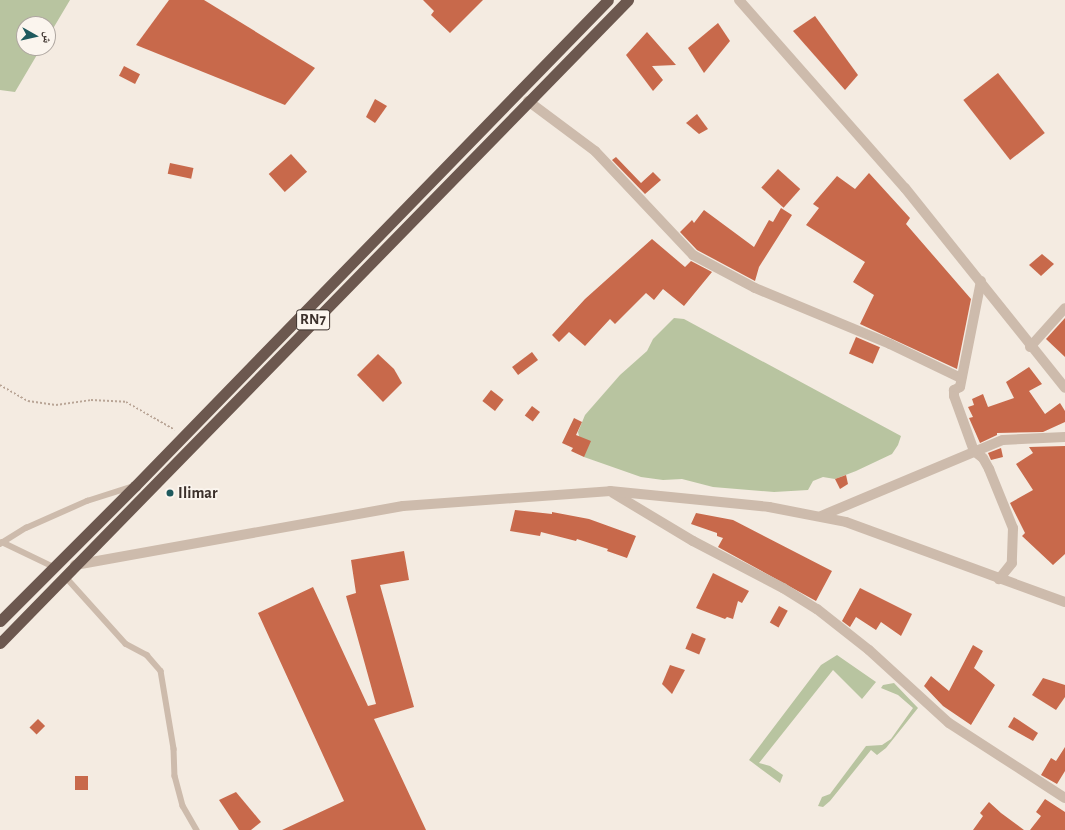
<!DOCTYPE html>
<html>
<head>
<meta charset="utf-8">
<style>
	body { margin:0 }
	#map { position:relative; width:1065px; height:830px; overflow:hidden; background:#f4ebe1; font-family:"Alegreya Sans","Noto Naskh Arabic",sans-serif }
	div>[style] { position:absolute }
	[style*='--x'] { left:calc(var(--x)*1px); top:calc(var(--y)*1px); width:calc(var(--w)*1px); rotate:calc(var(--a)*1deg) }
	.green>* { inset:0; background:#b8c4a0 }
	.building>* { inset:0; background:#c8694b; transform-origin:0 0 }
	.path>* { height:2px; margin-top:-1px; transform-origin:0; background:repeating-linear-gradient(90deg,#b9a596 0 2px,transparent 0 4px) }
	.service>* { height:5.5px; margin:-2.75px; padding:0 2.75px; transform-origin:2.75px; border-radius:2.75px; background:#cdbbac }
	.minor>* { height:10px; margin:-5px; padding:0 5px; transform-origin:5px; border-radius:5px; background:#cdbbac }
	.tertiary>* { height:10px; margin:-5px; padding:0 5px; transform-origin:5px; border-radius:5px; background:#cdbbac }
	.trunk>* { height:11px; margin:-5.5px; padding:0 5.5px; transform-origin:5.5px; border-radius:5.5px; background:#6c584f }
	.dots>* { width:11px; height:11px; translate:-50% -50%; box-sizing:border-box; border:2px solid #fbf5ee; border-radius:50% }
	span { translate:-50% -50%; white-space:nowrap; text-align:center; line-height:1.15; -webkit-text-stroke:3.5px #fbf5ee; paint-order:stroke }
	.shield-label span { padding:1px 3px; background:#fbf5ee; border:1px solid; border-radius:3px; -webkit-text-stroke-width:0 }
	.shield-label { font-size:15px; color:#3b302b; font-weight:700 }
	.poi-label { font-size:16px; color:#3b302b; font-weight:700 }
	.left { translate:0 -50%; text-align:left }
	.north { position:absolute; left:16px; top:16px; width:40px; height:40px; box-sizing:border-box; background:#fbf5ee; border:1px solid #aea6a0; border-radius:50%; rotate:98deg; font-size:11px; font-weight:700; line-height:16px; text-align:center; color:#3b302b }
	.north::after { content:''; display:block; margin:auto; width:14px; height:18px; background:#1f5a5e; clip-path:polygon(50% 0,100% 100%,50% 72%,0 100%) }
</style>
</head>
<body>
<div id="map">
	<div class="green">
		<div style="clip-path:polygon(0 0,70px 0,48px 37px,48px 24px,24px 24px,24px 48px,41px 48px,15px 92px,0 90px)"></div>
		<div style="clip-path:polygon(674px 318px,684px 319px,901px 436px,898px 445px,892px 454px,856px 471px,835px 479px,823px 477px,813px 481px,808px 490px,774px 492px,713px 487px,682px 479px,663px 480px,641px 477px,584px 457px,578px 432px,585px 415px,620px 375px,647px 351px,653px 339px)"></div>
		<div style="clip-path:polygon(837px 655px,876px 682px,862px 699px,833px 670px,759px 763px,770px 766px,783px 775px,780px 783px,749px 760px,821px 665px)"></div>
		<div style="clip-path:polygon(894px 683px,918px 708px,886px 748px,877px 755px,871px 750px,830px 801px,823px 807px,818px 806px,822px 797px,830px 794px,866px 746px,882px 745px,891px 739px,913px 708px,898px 695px,881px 688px,883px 685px)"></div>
	</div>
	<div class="building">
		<div style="clip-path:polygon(169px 0,204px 0,315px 68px,285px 105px,136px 45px)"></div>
		<div style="clip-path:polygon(423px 0,483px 0,450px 33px,431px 15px,434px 11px)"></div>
		<div style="clip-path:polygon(815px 16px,858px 75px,845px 90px,793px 31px)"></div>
		<div style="clip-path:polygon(718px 23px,730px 41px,704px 73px,688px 48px)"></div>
		<div style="clip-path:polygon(647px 32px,676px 65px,652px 66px,663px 80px,653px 91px,626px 55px)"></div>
		<div style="left:124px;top:66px;width:18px;height:11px;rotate:27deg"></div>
		<div style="left:998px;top:73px;width:76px;height:44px;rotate:52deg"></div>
		<div style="clip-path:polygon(375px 99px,387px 106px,375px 123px,366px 117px)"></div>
		<div style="clip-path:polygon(697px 114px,708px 129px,699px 134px,686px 123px)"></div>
		<div style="left:291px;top:154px;width:24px;height:30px;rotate:48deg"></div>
		<div style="clip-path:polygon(616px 157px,641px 183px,653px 172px,661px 180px,645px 194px,612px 160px)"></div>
		<div style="left:170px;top:163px;width:24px;height:11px;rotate:12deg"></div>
		<div style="left:778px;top:169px;width:30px;height:25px;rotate:42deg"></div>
		<div style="clip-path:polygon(869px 173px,910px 218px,906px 224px,971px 299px,957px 369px,860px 324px,874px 295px,853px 282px,865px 262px,806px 225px,819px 208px,813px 204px,837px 176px,855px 189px)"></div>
		<div style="clip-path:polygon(781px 208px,792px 215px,759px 267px,755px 281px,697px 250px,680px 232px,692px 220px,694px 223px,704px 210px,754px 247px,769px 220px,773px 222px)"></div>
		<div style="clip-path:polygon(652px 239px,685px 267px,691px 261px,712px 272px,684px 306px,663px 289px,654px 300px,646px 293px,615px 324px,610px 319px,585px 346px,569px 332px,559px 342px,552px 335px,585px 299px)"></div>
		<div style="clip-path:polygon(1042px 254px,1054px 264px,1041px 276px,1029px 265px)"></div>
		<div style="clip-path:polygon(1065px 318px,1065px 357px,1046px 339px)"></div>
		<div style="left:856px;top:337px;width:26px;height:18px;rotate:23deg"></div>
		<div style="left:532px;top:352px;width:10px;height:25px;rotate:53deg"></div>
		<div style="clip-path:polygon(378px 354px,394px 369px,402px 383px,383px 402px,357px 375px)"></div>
		<div style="clip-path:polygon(1029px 367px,1042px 384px,1029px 391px,1045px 414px,1060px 403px,1065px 411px,1065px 422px,1043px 432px,997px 433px,997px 435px,980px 443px,969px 418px,973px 417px,968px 407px,974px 405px,972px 399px,983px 394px,988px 407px,1014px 398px,1006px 382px)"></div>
		<div style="left:491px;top:390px;width:16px;height:14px;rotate:38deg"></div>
		<div style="left:532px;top:406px;width:10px;height:12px;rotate:37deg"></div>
		<div style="clip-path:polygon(574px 418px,582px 422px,576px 435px,591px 441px,584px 457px,571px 451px,573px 448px,562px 443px)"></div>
		<div style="clip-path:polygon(1065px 446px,1065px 554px,1053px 565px,1022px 536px,1025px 533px,1010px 503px,1033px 490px,1016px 464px,1033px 453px,1029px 447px)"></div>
		<div style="clip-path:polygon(1001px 448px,1003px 457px,991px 460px,988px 453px)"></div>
		<div style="clip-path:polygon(846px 475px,848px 484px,840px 489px,835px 479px)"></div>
		<div style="clip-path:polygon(515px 510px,552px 514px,552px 512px,589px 519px,636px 536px,627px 558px,607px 551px,608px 549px,577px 539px,576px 541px,541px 532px,540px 536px,510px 531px)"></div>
		<div style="clip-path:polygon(696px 513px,733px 520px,832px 571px,816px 601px,718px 547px,723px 538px,717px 536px,717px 533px,691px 524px)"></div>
		<div style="clip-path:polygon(404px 551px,409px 580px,380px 585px,414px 707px,374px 719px,426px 830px,282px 830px,344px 801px,258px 613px,313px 587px,368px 706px,376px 704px,346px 596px,356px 593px,351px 560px)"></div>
		<div style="clip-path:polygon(713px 573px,749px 591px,742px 603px,738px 601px,733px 619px,727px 617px,725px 619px,696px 608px)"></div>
		<div style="clip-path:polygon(860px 588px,912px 614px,901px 636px,881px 622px,876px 630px,856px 617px,850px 627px,842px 621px)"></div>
		<div style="left:779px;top:606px;width:10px;height:19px;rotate:29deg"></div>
		<div style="left:692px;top:633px;width:15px;height:17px;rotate:23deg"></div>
		<div style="clip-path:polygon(973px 645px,983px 651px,974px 668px,995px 685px,971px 725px,943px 706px,924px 686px,931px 676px,949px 691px)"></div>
		<div style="clip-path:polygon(670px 665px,685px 670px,672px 694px,662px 684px)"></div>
		<div style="clip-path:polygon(1043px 678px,1065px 685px,1065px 697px,1056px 710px,1032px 695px)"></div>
		<div style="clip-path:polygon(1014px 717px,1038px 733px,1033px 741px,1008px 727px)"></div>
		<div style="left:38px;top:719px;width:10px;height:12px;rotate:45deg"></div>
		<div style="clip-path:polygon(1065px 747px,1065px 771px,1057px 784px,1041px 775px,1051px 758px,1056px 761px)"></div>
		<div style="left:75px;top:776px;width:13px;height:14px"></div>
		<div style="clip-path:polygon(236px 792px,261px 822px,251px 830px,239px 830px,219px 800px)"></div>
		<div style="clip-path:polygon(1045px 799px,1065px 812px,1065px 830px,1030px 830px,1041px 816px,1036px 812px)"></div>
		<div style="clip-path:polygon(989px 802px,1001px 813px,1024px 830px,973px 830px,983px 816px,980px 813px)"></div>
	</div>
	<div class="path">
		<div style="--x:0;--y:385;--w:32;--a:30"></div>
		<div style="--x:28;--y:401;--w:28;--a:8"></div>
		<div style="--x:56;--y:405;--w:35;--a:-8"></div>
		<div style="--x:91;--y:400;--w:35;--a:3"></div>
		<div style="--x:126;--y:402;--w:56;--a:29.7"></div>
	</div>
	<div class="service">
		<div style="--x:2;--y:542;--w:58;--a:25.7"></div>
		<div style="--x:0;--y:544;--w:31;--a:-32"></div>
		<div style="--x:26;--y:528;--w:67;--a:-23.9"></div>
		<div style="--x:87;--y:501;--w:46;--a:-17.7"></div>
		<div style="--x:65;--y:576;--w:91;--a:48.1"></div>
		<div style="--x:126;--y:644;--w:24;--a:28"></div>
		<div style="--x:147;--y:655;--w:21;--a:49"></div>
		<div style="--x:161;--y:671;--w:79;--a:80.5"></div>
		<div style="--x:174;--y:749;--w:27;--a:88"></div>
		<div style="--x:175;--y:776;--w:31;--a:75"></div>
		<div style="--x:183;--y:806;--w:28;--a:60"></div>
	</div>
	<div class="minor">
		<div style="--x:528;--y:101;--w:84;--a:36.7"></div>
		<div style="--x:595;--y:151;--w:143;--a:46.7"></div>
		<div style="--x:693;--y:255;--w:70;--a:28"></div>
		<div style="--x:755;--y:288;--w:146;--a:22.5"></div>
		<div style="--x:890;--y:344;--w:79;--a:25.6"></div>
		<div style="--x:981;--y:281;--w:108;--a:101.2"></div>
		<div style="--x:960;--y:387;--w:7;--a:153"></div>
		<div style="--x:954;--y:390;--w:6;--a:90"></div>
		<div style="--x:954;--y:396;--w:59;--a:70"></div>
		<div style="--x:974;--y:451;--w:11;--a:38"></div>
		<div style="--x:983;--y:458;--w:13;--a:61"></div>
		<div style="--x:989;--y:469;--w:64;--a:67.9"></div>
		<div style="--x:1013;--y:528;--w:35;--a:92"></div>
		<div style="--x:1012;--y:563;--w:21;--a:129"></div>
		<div style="--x:1030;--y:347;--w:52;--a:-48.1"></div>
		<div style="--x:613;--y:493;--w:93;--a:31"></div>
		<div style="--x:693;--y:541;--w:102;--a:27.6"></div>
		<div style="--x:783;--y:588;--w:40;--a:32"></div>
		<div style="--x:817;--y:609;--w:66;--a:38.3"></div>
		<div style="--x:869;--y:650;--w:108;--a:42.4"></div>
		<div style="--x:949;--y:723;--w:138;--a:32.9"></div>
		<div style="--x:821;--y:516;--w:197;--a:-22.7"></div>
		<div style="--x:1003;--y:440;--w:62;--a:-2.8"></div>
		<div style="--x:75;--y:565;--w:333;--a:-10.2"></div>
		<div style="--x:403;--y:506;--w:208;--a:-4.1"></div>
		<div style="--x:610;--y:491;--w:160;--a:5.7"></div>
		<div style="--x:769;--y:507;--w:78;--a:11"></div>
		<div style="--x:846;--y:522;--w:233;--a:20.1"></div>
	</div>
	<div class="tertiary">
		<div style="--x:739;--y:0;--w:251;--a:48.6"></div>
		<div style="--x:905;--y:188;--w:256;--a:51.3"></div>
	</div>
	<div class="trunk">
		<div style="--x:0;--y:621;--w:191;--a:-45"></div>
		<div style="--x:135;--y:486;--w:678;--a:-45.78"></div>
		<div style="--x:0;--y:643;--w:899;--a:-45.68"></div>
	</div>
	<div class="dots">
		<div style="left:170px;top:493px;background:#1f5a5e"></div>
	</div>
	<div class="shield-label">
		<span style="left:313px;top:320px">RN7</span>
	</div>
	<div class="poi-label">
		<span class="left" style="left:178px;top:493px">Ilimar</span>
	</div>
	<div class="north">ش</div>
</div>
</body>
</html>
